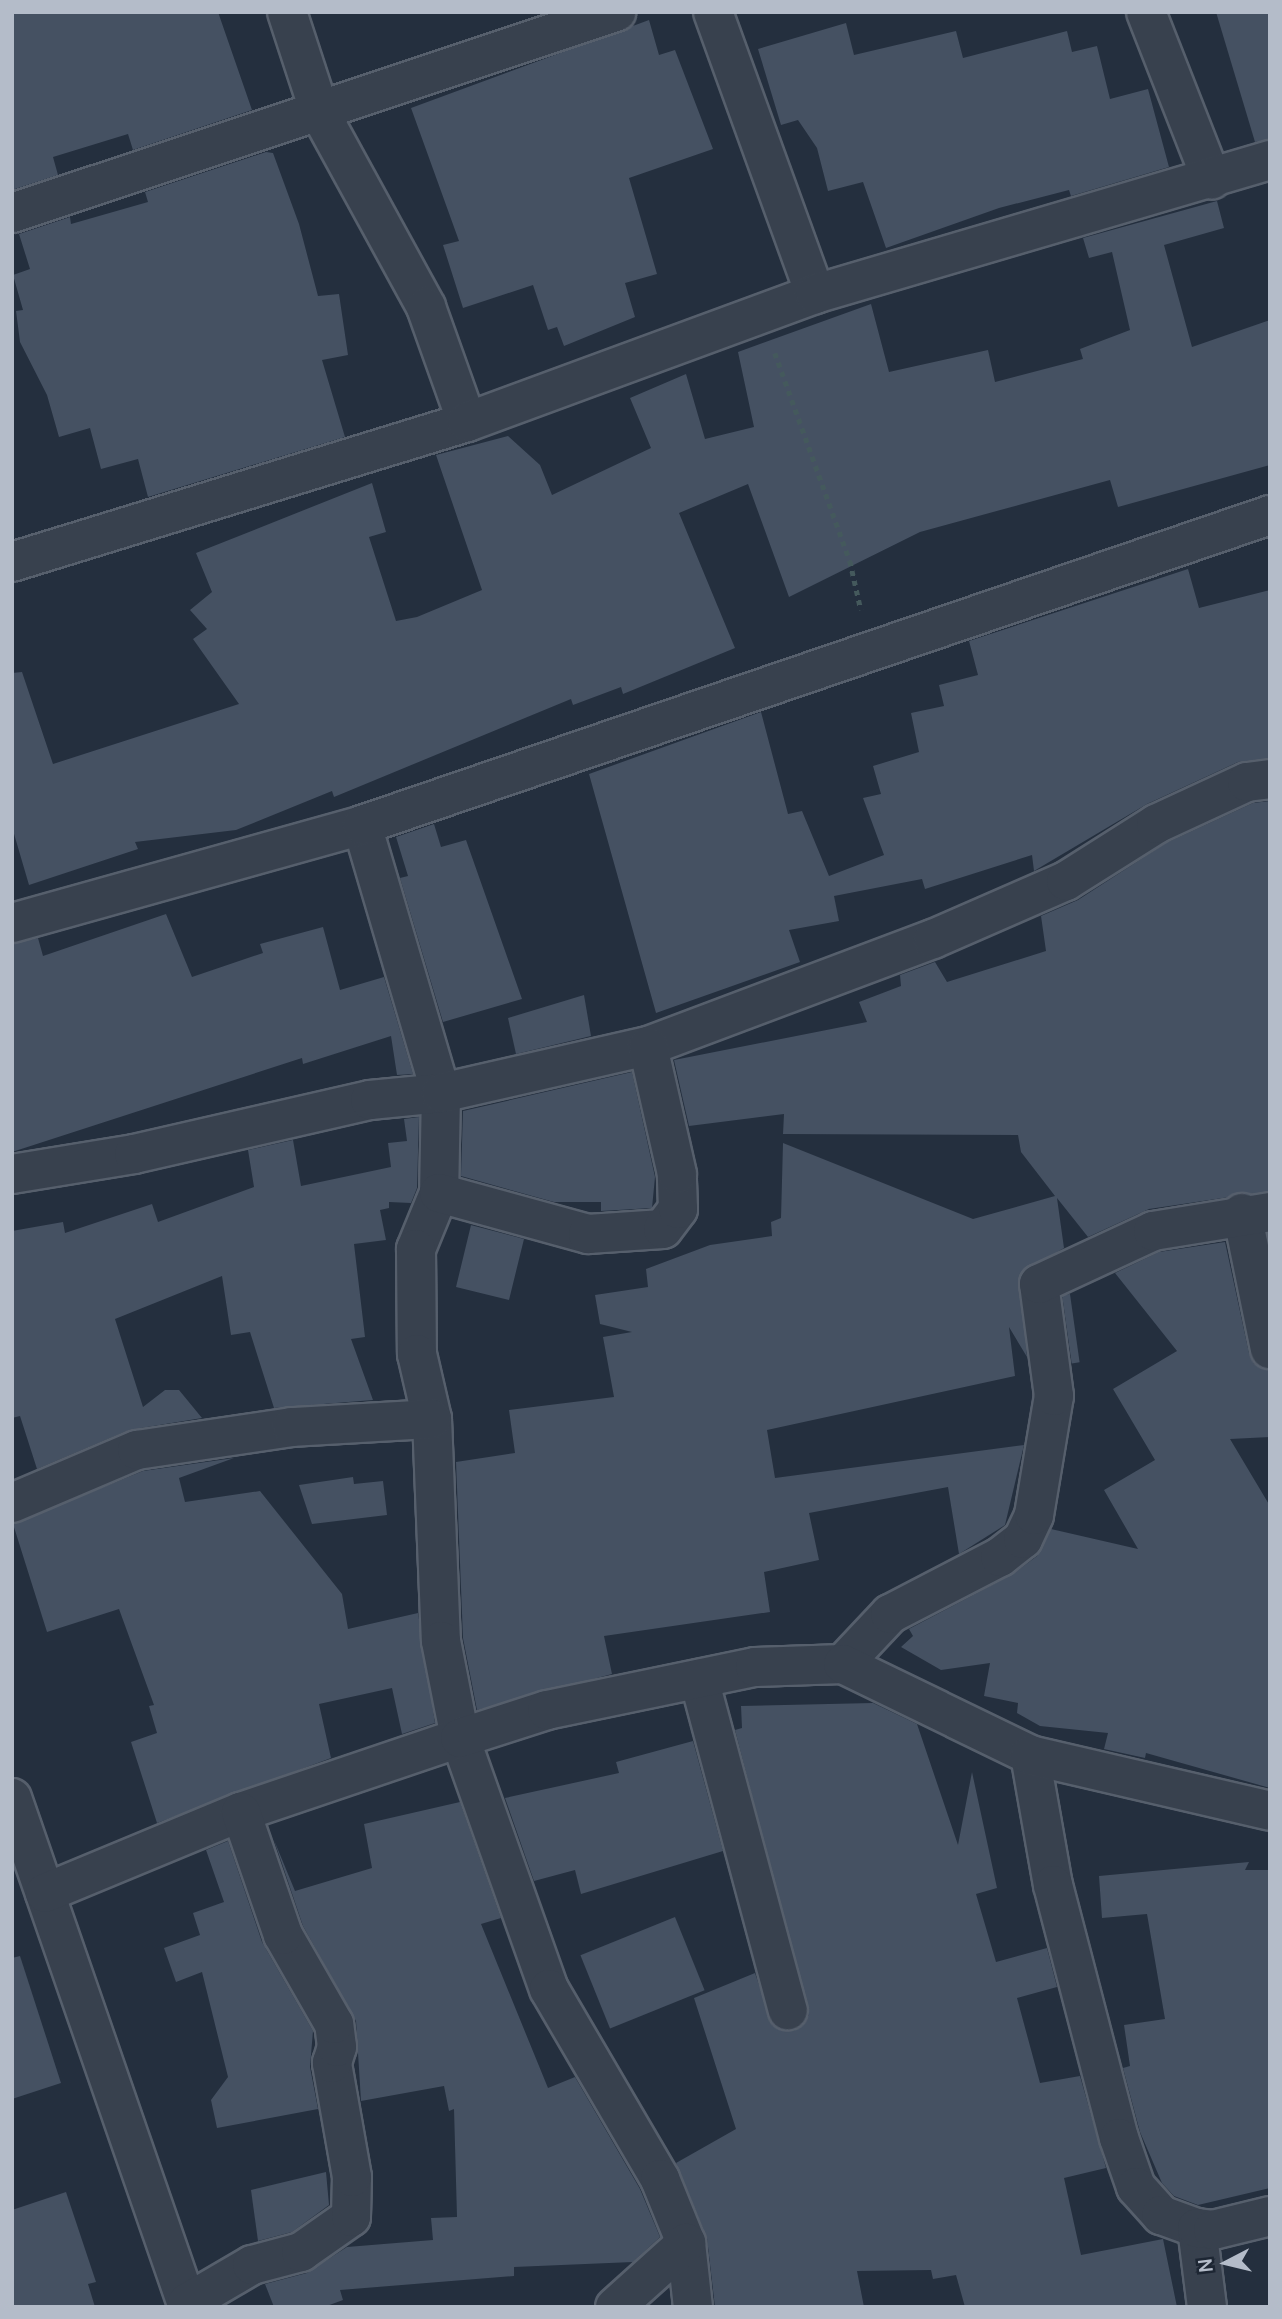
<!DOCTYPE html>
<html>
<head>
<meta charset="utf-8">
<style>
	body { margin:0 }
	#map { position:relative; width:1282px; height:2319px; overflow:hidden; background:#242f3e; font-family:Manrope,sans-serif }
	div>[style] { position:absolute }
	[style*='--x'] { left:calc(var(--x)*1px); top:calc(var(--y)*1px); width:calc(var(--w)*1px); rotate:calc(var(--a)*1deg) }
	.building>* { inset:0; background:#455162; transform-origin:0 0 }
	.path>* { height:4.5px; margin-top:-2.25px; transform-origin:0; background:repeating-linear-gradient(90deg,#44595c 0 5px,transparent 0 10px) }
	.roads { filter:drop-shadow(2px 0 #565f6c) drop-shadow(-2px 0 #565f6c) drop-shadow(0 2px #565f6c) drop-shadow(0 -2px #565f6c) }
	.minor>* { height:38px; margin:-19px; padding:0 19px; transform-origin:19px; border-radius:19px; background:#38414e }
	span { translate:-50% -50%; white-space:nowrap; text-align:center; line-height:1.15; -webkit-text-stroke:5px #1d2633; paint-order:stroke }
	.frame { position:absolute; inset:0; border:14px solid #b4bcc9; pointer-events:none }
	.north { position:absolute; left:1191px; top:2228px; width:70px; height:70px; -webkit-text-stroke:5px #1d2633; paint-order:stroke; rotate:263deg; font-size:19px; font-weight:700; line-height:28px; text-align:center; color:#b4bcc9 }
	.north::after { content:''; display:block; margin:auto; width:24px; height:32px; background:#b4bcc9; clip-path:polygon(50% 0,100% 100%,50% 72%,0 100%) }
</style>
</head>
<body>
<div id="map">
	<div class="building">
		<div style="clip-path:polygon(12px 12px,218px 12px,252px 110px,133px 150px,128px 134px,53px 157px,58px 175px,12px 190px)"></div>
		<div style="clip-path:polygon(1216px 12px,1270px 12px,1270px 139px,1255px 142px)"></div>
		<div style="clip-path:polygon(649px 20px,659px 55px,675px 50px,713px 149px,629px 178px,657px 274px,625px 283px,635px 317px,564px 346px,557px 327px,548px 330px,533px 285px,463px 308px,443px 245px,459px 241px,411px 108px)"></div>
		<div style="clip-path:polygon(846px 23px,854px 55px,956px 31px,963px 58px,1067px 31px,1072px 52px,1097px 46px,1110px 99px,1148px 89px,1169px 167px,1071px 196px,1069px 190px,999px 208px,886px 248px,863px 182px,828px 191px,817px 148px,798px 120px,781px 125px,758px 49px)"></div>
		<div style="clip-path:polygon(266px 152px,273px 153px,299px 224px,318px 296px,339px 294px,348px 355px,322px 360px,345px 437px,148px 497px,138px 459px,101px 469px,90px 428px,59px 437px,47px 395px,20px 342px,16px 311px,23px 310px,13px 275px,30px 269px,19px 234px,70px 217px,71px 224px,148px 202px,145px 192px)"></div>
		<div style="clip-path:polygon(1217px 201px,1224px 228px,1164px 245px,1192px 347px,1270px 320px,1270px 465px,1118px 507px,1110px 480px,920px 532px,789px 597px,748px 484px,679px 513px,735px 648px,623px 694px,621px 687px,573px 705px,571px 699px,334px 797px,332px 791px,236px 830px,135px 842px,138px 849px,29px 885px,12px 827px,12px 673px,22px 672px,53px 764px,239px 704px,193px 639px,207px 629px,190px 610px,212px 592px,196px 553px,372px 483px,386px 532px,369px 537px,396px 621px,417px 617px,482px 590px,436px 455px,508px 436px,540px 465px,552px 495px,651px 448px,630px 398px,686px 374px,705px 439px,754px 427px,738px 352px,871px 304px,889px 372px,988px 350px,995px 382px,1083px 359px,1080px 349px,1130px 330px,1112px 252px,1089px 258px,1083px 238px)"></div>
		<div style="clip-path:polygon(1188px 569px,1199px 608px,1270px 590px,1270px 758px,1238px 762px,1147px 804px,1034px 871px,1032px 855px,925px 889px,922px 879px,834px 896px,839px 921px,789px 930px,800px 962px,656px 1013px,589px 774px,761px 712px,788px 814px,802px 811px,829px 876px,884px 855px,863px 798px,881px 794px,873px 766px,919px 752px,911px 713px,944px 706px,939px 685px,978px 675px,969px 641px)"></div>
		<div style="clip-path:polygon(1270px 801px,1270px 1191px,1149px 1209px,1088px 1237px,1057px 1198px,1064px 1248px,1020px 1274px,1027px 1357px,1009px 1327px,1015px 1376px,767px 1430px,775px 1478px,1024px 1445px,1005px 1525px,959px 1554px,948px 1487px,809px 1513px,819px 1560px,764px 1572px,770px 1612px,604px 1636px,612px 1674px,477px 1710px,463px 1638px,456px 1462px,515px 1453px,509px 1410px,614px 1397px,603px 1337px,632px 1332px,600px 1324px,595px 1295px,648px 1287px,646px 1269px,710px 1245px,772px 1236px,771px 1222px,781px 1218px,783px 1143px,973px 1219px,1055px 1196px,1021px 1152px,1018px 1135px,783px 1134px,784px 1114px,689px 1126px,674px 1060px,867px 1022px,859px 1002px,901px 986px,900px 975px,935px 962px,947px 982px,1046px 951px,1041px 916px,1078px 900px,1166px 843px,1253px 803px)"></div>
		<div style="clip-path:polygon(434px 824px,441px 847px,466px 840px,522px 999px,443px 1022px,400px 878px,408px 876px,396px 837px)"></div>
		<div style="clip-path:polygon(166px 914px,192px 977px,263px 953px,260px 944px,323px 927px,340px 990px,384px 977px,413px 1074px,397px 1075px,391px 1036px,303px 1064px,302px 1058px,12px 1152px,12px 944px,38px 938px,43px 956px)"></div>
		<div style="clip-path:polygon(584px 995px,591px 1036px,516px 1054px,508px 1018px)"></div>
		<div style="clip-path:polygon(632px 1072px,655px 1177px,652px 1208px,601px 1211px,601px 1202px,554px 1202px,461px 1176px,463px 1111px)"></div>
		<div style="clip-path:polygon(419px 1117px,417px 1188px,411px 1203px,389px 1202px,389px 1208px,380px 1210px,386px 1240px,354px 1244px,365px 1337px,351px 1339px,373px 1400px,274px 1408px,250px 1332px,231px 1335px,222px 1276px,115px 1319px,143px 1407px,165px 1390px,179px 1390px,202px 1418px,129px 1430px,37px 1469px,20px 1416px,12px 1418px,12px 1231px,63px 1222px,65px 1233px,152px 1204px,158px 1222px,254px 1187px,248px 1150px,293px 1140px,301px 1186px,391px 1167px,388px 1143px,407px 1141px,404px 1119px)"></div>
		<div style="clip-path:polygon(463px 1223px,524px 1239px,509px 1300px,456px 1287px,471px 1225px)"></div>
		<div style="clip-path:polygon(1225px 1242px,1249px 1353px,1254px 1364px,1270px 1370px,1270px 1437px,1230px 1439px,1270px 1506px,1270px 1788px,1146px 1753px,1145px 1758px,1104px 1749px,1108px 1733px,1040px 1726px,1017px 1713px,1018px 1703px,984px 1696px,990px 1663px,941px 1670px,901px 1647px,913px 1636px,909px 1629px,1013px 1574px,1037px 1556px,1051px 1529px,1138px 1549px,1104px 1490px,1155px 1460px,1113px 1389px,1177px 1351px,1115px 1273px,1159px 1252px)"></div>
		<div style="left:1070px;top:1294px;width:69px;height:8px;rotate:82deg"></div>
		<div style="clip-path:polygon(234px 1458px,179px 1478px,185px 1502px,260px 1491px,342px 1594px,348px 1629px,418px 1613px,435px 1723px,402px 1734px,392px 1688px,319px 1704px,331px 1758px,157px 1823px,131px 1742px,157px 1733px,149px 1706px,154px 1705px,119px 1609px,47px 1632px,13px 1524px,143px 1471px)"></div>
		<div style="clip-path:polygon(353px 1477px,354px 1484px,383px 1481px,387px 1515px,312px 1524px,299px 1485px)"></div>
		<div style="clip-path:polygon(873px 1703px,917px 1724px,958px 1845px,972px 1772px,997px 1888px,976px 1894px,996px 1962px,1047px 1948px,1057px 1987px,1017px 1998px,1040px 2083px,1080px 2076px,1106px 2168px,1064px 2178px,1081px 2255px,1163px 2239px,1177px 2307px,965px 2307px,956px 2275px,933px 2279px,931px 2270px,857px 2271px,864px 2307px,715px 2307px,707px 2238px,676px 2163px,736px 2129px,694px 1998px,755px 1973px,773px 2026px,794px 2031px,809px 2015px,735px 1730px,742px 1728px,741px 1706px)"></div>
		<div style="clip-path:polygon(693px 1741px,723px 1851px,581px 1894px,575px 1870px,534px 1881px,505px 1798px,619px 1773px,616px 1762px)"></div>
		<div style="clip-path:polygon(460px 1802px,501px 1918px,481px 1924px,548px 2088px,575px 2077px,640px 2189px,660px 2237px,633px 2262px,514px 2267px,514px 2276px,340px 2290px,343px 2300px,324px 2307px,274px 2307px,265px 2284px,307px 2273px,347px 2247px,433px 2240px,431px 2218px,457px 2217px,454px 2109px,449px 2111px,444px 2086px,361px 2101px,356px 2021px,303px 1926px,274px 1840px,295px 1891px,372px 1868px,364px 1824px)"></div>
		<div style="clip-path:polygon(228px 1841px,262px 1942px,313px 2031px,310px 2067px,318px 2109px,217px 2128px,211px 2100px,228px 2077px,202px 1972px,176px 1982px,164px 1948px,200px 1935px,193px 1913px,224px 1902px,206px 1850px)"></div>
		<div style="clip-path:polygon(1249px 1862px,1245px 1870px,1270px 1870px,1270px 2188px,1198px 2205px,1174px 2196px,1162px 2183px,1140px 2132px,1123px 2068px,1130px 2066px,1124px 2025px,1165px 2019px,1147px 1914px,1102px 1918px,1099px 1876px)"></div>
		<div style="left:675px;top:1917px;width:79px;height:102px;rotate:68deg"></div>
		<div style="clip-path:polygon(20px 1956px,61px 2083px,12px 2099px,12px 1958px)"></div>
		<div style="clip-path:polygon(326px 2172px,329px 2205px,292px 2232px,258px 2241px,251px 2190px)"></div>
		<div style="clip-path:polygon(66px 2192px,96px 2282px,88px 2284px,95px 2307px,12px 2307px,12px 2210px)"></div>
	</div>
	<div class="path">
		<div style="--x:775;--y:353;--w:221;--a:70.2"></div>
		<div style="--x:850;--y:561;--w:50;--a:77.3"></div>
	</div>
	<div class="roads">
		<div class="minor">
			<div style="--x:287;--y:12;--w:106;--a:71.9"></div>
			<div style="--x:320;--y:113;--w:221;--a:61.3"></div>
			<div style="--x:426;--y:307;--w:122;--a:70.4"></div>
			<div style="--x:713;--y:12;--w:300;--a:70.1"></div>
			<div style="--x:1146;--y:12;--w:180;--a:68.6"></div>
			<div style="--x:12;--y:213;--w:637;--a:-18.41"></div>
			<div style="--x:12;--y:562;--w:476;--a:-17.1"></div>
			<div style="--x:467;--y:422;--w:371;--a:-20.2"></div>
			<div style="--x:815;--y:294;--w:474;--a:-16.4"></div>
			<div style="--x:362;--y:825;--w:279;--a:73.6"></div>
			<div style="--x:441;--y:1093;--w:100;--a:91.1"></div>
			<div style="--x:439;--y:1193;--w:61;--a:112.3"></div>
			<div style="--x:416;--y:1249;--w:105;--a:89.5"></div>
			<div style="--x:417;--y:1354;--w:67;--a:77"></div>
			<div style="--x:432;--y:1419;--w:222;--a:87.7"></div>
			<div style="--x:441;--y:1641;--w:99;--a:78.9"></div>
			<div style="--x:460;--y:1738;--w:266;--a:70.5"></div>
			<div style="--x:549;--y:1989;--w:220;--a:59.7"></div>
			<div style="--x:660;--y:2179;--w:69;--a:67.9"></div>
			<div style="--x:686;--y:2243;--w:64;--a:83.8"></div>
			<div style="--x:12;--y:923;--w:363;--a:-15.6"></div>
			<div style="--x:362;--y:825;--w:959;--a:-18.85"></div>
			<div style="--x:12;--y:1174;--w:124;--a:-9.3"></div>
			<div style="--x:134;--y:1154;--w:242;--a:-12.9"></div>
			<div style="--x:370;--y:1100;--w:71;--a:-5.6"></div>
			<div style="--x:441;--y:1093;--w:212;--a:-12.8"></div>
			<div style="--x:648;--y:1046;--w:304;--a:-20.6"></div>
			<div style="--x:933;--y:939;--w:145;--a:-23.6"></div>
			<div style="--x:1066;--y:881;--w:107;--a:-32.3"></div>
			<div style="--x:1156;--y:824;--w:100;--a:-24.8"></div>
			<div style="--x:1247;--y:782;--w:23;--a:-7"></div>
			<div style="--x:439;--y:1193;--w:155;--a:15.4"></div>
			<div style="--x:588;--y:1234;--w:75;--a:-3.8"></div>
			<div style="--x:663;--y:1229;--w:25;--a:-53"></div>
			<div style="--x:678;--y:1209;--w:35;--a:-92"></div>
			<div style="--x:677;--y:1174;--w:131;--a:-102.8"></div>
			<div style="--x:1242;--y:1213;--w:139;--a:78.4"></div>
			<div style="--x:12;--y:1503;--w:136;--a:-23"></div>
			<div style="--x:137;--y:1450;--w:157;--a:-8.4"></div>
			<div style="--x:292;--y:1427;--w:140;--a:-3.3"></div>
			<div style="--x:843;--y:1664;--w:69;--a:-46.8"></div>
			<div style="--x:890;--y:1614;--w:124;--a:-27.4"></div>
			<div style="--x:1000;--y:1557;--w:29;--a:-38"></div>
			<div style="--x:1023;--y:1539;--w:26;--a:-65"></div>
			<div style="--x:1034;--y:1515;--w:121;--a:-80.5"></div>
			<div style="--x:1054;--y:1396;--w:113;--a:-97.6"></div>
			<div style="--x:1039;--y:1284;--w:126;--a:-24.9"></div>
			<div style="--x:1153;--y:1231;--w:119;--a:-9.2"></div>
			<div style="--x:699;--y:1679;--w:343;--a:75"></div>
			<div style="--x:1030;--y:1755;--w:132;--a:80"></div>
			<div style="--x:1053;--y:1885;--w:261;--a:75.4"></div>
			<div style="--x:1119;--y:2138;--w:52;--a:70.9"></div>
			<div style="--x:1136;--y:2187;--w:38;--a:48"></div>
			<div style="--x:1161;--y:2215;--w:38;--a:20"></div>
			<div style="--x:1197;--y:2228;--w:80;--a:82.8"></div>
			<div style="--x:12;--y:1798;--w:539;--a:70.93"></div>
			<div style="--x:45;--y:1893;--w:212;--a:-22.5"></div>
			<div style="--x:241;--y:1812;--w:231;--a:-18.7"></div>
			<div style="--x:460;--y:1738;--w:91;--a:-17.8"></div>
			<div style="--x:547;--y:1710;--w:212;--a:-11.7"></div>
			<div style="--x:755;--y:1667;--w:88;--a:-2"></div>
			<div style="--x:843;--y:1664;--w:208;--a:25.9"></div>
			<div style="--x:1030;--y:1755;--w:246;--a:13.1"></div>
			<div style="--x:1197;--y:2228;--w:16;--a:7"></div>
			<div style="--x:1213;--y:2230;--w:59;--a:-13.8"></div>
			<div style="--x:187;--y:2303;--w:75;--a:-30.3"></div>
			<div style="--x:252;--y:2265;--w:51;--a:-14.9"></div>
			<div style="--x:301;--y:2252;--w:61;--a:-35"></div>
			<div style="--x:351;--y:2217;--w:40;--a:-88.6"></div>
			<div style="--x:352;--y:2177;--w:116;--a:-100"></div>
			<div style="--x:332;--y:2063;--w:17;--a:-73"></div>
			<div style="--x:337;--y:2047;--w:23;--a:-97"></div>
			<div style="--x:334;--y:2024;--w:103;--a:-119.8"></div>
			<div style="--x:283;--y:1935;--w:130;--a:-108.9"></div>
			<div style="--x:615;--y:2307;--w:96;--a:-42"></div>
		</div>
	</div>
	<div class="frame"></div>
	<div class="north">N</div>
</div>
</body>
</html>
